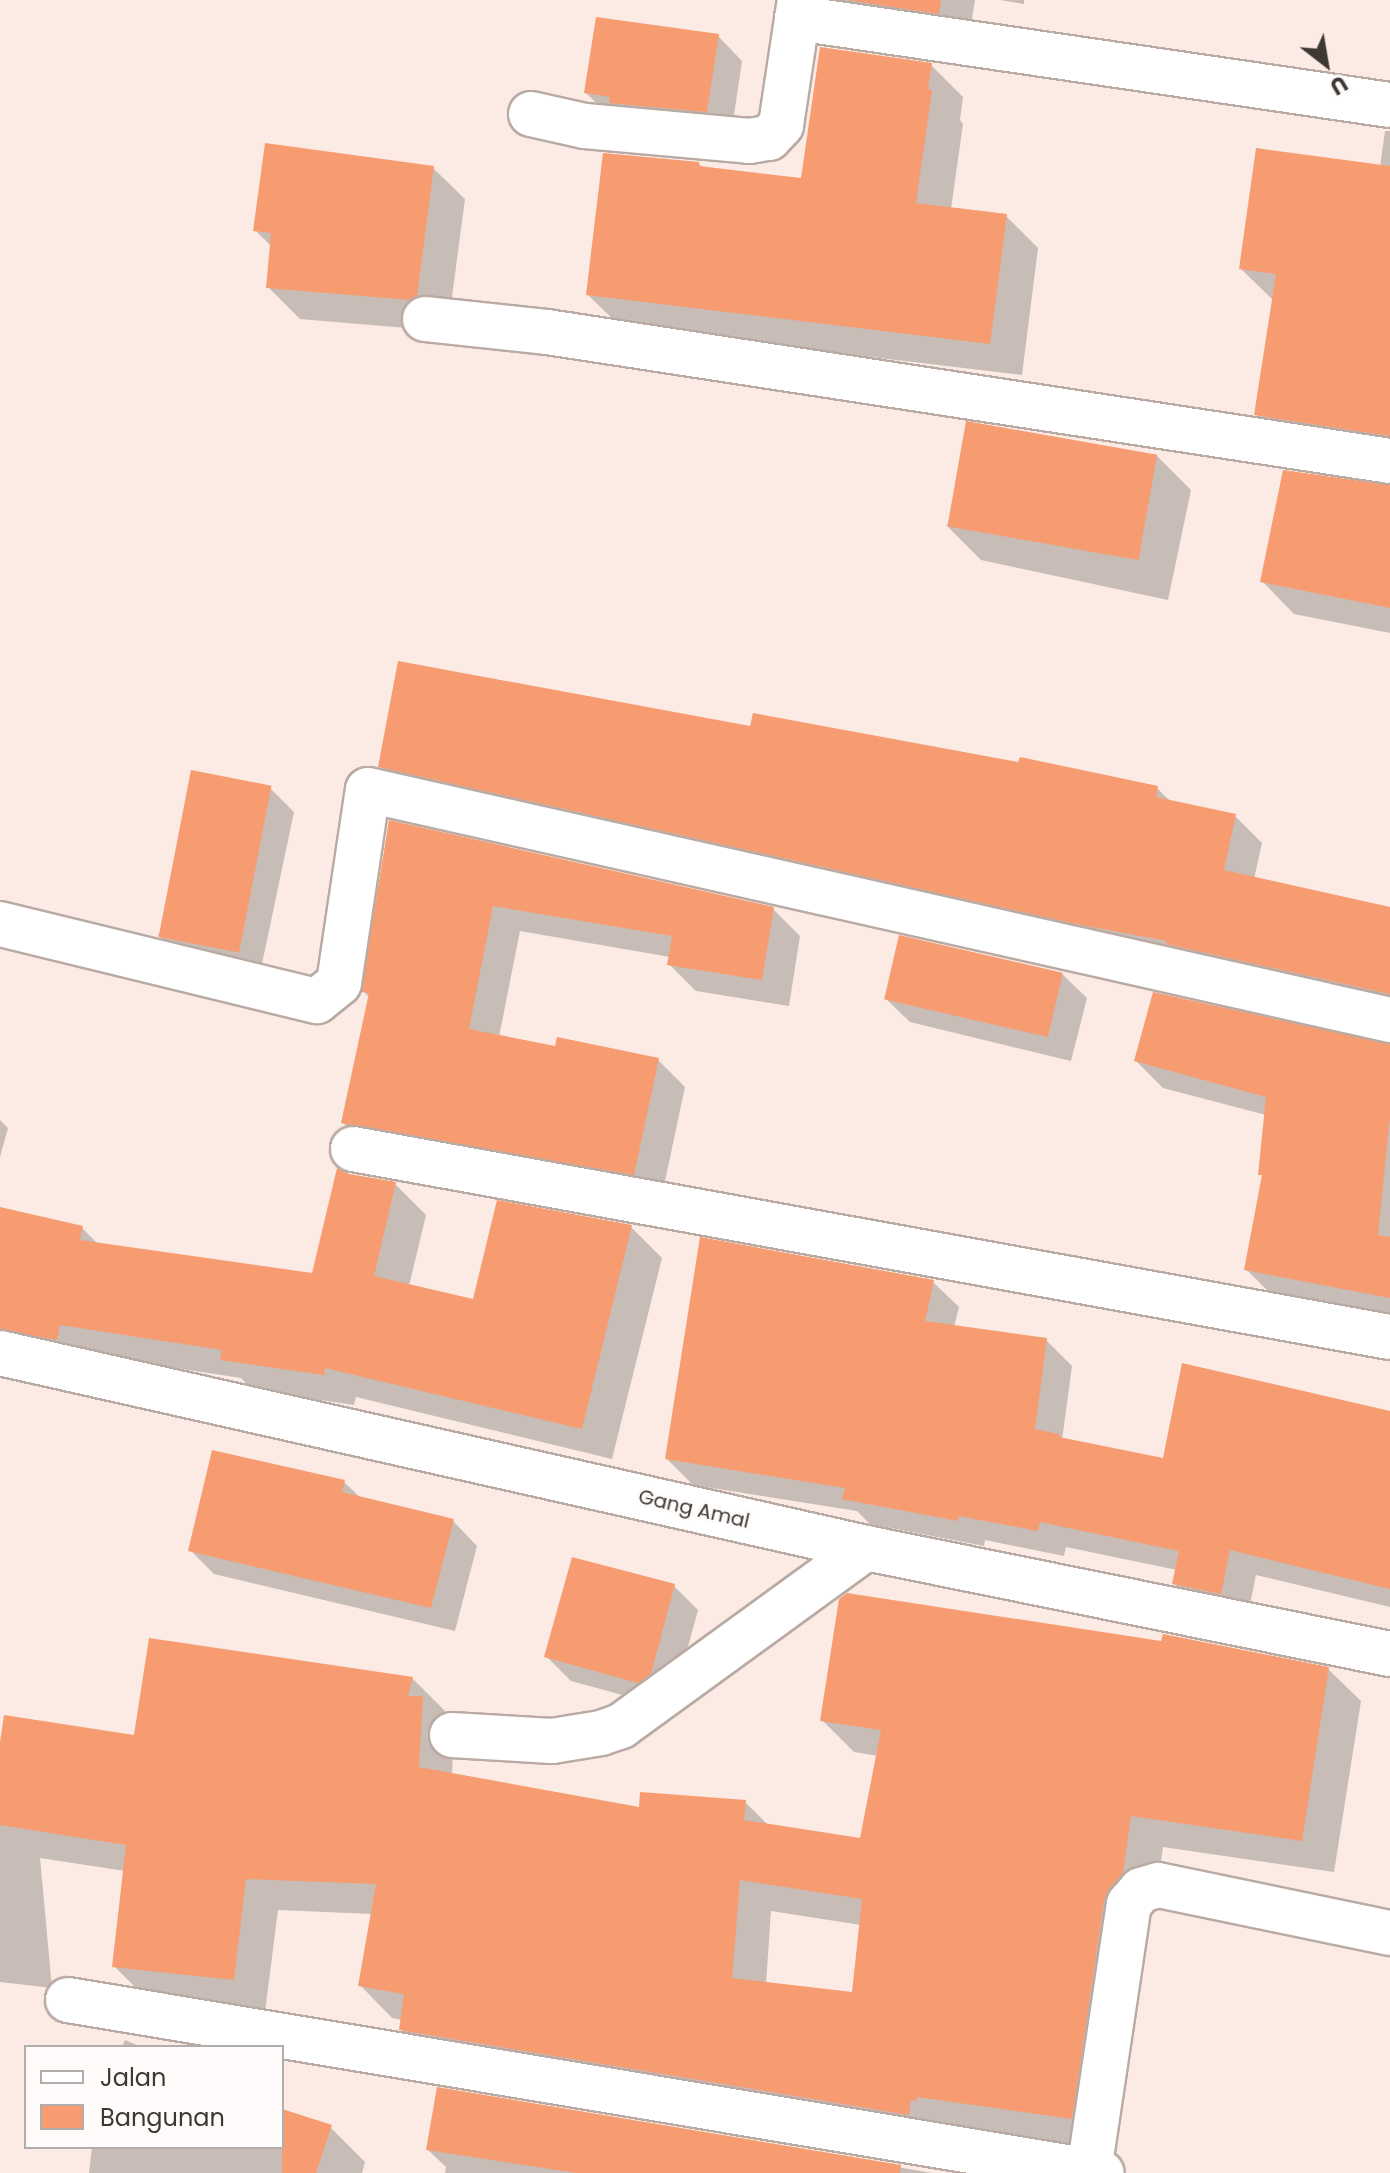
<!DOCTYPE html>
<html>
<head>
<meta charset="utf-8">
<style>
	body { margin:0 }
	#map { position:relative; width:1390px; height:2173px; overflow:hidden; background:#fbebe4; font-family:Poppins,sans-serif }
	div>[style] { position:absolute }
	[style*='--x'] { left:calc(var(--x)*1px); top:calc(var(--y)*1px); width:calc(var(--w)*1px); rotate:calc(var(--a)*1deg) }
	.shadow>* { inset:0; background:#0003 }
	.building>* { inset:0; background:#f79b71; transform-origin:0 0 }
	.roads { filter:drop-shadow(2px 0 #b9aaa3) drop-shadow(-2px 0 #b9aaa3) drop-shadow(0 2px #b9aaa3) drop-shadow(0 -2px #b9aaa3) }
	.minor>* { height:44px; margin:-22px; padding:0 22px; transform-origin:22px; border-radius:22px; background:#fff }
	span { translate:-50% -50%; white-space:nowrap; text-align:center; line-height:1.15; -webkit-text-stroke:6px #fefbfa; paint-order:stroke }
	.street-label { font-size:20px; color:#3e3835 }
	.legend { position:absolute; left:24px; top:2045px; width:260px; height:104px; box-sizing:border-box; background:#fefbfa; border:2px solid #b1adab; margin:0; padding:10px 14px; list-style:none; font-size:24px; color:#3e3835 }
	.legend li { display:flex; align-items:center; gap:16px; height:40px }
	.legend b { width:40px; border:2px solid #b1adab }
	.north { position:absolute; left:1286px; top:24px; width:80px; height:80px; -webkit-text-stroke:6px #fefbfa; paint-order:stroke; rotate:149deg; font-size:22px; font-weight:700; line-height:32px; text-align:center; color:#3e3835 }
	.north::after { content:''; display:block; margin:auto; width:28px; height:36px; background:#3e3835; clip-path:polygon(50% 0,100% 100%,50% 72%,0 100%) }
</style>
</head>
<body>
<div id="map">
	<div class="shadow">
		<div style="clip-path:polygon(830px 0,975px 0,968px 42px,856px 25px)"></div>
		<div style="clip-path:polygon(1000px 0,1024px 0,1024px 4px)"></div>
		<div style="clip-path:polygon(718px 36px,742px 61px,731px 135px,611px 117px,586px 93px)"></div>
		<div style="clip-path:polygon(931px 65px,963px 97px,960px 120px,963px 124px,951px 209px,1006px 216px,1038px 248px,1022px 375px,621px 327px,588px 295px,699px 164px,704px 168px,803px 180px)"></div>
		<div style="clip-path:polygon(1385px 131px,1390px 131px,1390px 462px,1289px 446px,1257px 414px,1274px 301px,1241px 269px,1380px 167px)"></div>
		<div style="clip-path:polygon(433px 168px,465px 199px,448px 327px,443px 331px,300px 319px,268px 287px,272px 247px,255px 230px)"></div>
		<div style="clip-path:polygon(1156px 455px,1191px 490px,1168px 600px,981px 560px,946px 525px)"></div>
		<div style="clip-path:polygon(1390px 487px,1390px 633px,1294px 614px,1262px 581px)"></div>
		<div style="clip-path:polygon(752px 729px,1157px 788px,1172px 803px,1235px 816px,1262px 843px,1254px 879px,1390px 909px,1390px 1014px,407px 793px,381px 766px)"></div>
		<div style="clip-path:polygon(270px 788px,294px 812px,259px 978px,182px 960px,158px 935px)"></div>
		<div style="clip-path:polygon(390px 823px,773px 909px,800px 936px,789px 1006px,696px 991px,669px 964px,670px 957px,520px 931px,499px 1037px,557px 1049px,658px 1060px,685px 1087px,661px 1200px,369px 1149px,343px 1123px,370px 998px,363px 991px)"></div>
		<div style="clip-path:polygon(1062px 974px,1087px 998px,1071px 1061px,910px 1022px,885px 998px)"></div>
		<div style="clip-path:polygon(1390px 1046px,1390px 1319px,1273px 1296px,1246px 1269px,1264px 1177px,1260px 1174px,1266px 1115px,1163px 1088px,1136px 1061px)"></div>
		<div style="clip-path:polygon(0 1120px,8px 1128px,0 1157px)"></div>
		<div style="clip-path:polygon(348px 1176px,395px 1184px,426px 1215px,409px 1286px,474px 1302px,631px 1227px,662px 1258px,612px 1459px,356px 1397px,354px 1405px,253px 1390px,241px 1378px,91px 1355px,0 1363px,0 1209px,82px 1228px,98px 1244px,314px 1275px)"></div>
		<div style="clip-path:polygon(933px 1282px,959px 1307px,954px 1327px,1046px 1340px,1072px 1366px,1062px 1440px,1164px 1460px,1390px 1413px,1390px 1607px,1256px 1575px,1247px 1619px,1200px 1610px,1174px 1584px,1177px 1570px,1066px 1547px,1064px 1556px,985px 1540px,984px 1546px,870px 1524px,857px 1511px,693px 1485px,667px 1459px)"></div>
		<div style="clip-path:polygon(344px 1482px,361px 1498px,453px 1521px,477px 1546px,455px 1631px,214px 1574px,190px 1550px)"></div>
		<div style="clip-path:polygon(674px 1586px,698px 1610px,674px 1698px,663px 1706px,571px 1681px,547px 1657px)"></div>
		<div style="clip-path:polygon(evenodd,1328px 1669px,1361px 1701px,1334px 1872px,1163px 1847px,1155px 1906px,1136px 1933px,1100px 2173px,433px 2062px,401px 2029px,402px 2020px,392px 2018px,360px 1985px,372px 1914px,278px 1910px,265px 2012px,146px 1998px,114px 1966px,125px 1871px,40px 1858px,52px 1988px,0 1982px,0 1754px,136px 1737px,412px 1678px,445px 1711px,443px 1719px,454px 1730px,452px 1775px,640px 1809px,745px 1802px,769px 1826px,861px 1840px,878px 1756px,854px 1752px,822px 1720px,1328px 1669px,771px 1911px,861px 1925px,854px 1994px,766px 1984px,771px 1911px)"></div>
		<div style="clip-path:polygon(125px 2040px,142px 2047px,122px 2047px)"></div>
		<div style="clip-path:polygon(439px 2089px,932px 2173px,445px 2173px,446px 2167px,428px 2150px)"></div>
		<div style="clip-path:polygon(282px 2111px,330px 2127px,365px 2162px,362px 2173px,89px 2173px,92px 2147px,282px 2147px)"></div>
	</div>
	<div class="building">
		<div style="clip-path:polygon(847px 0,941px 0,939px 14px)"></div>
		<div style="clip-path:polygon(596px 17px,719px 34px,707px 112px,609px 103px,610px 97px,584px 93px)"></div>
		<div style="clip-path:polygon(820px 47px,932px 63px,928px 89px,932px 90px,916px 203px,1007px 214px,990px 344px,586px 295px,603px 153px,699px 162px,699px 166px,801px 178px)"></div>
		<div style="clip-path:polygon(265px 143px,434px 166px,417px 296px,410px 300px,266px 288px,271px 233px,253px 231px)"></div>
		<div style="clip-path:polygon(1256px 148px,1390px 166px,1390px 436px,1254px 415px,1276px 274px,1239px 269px)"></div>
		<div style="left:966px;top:421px;width:194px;height:107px;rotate:10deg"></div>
		<div style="clip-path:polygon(1283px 470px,1390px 485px,1390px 608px,1260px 582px)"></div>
		<div style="clip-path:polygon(398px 661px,750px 726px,753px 713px,1018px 762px,1020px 757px,1158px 786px,1156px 797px,1236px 814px,1224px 870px,1390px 907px,1390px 994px,1166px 944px,1167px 941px,1076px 924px,378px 767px)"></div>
		<div style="left:191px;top:770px;width:82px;height:170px;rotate:11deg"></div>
		<div style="clip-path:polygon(389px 820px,774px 907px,762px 980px,667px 965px,672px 936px,493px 906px,469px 1029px,555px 1046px,557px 1037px,659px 1058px,634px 1175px,341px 1123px,369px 993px,361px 992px)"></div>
		<div style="left:899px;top:935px;width:168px;height:66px;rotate:13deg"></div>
		<div style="clip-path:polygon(1153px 992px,1390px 1044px,1390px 1116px,1378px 1235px,1390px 1237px,1390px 1298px,1244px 1270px,1262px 1175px,1258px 1175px,1266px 1097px,1134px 1061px)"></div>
		<div style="clip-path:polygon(337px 1168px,349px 1174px,396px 1182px,374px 1276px,473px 1299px,497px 1200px,632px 1225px,582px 1429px,325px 1368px,324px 1375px,220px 1360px,222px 1350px,60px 1325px,57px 1340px,0 1329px,0 1207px,83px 1226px,80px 1240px,312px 1273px)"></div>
		<div style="clip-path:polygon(700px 1237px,934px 1280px,925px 1321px,1047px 1338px,1035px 1429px,1059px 1434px,1059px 1437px,1163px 1458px,1182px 1363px,1390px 1411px,1390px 1589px,1230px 1550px,1221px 1594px,1172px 1584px,1179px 1551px,1040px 1522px,1038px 1531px,959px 1516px,958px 1521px,842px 1499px,845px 1488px,665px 1459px)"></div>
		<div style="clip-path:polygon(212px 1450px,345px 1480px,342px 1492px,454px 1519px,431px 1608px,188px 1551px)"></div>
		<div style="clip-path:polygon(572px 1557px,675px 1584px,651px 1674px,638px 1683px,544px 1657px)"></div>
		<div style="clip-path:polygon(evenodd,847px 1593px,1161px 1641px,1163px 1634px,1329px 1667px,1302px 1841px,1131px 1816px,1123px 1873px,1104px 1900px,1072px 2119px,917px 2097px,917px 2101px,911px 2100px,909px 2115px,399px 2030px,404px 1994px,358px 1986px,376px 1884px,246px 1879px,234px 1980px,112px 1967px,126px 1845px,0 1825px,0 1742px,4px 1715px,134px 1735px,149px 1638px,413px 1677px,408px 1696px,423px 1696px,419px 1767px,639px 1807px,640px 1792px,746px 1800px,744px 1820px,860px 1838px,881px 1730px,820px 1721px,839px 1599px,847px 1593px,740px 1880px,862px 1899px,852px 1992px,732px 1978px,740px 1880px)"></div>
		<div style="clip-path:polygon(437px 2087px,901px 2165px,900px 2173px,577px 2173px,426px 2150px)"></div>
		<div style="clip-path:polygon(282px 2109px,332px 2125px,316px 2173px,282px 2173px)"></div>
	</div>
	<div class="roads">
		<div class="minor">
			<div style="--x:797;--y:18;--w:599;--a:8.35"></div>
			<div style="--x:531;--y:114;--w:55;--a:12.5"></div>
			<div style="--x:585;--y:126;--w:165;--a:5.2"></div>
			<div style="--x:749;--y:141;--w:20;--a:-9"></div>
			<div style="--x:769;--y:138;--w:18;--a:-47"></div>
			<div style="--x:781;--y:125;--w:126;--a:-81.4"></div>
			<div style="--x:425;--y:319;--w:123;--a:6.1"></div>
			<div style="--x:547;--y:332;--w:853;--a:8.7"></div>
			<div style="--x:0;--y:924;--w:326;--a:13.7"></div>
			<div style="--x:317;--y:1001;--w:28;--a:-39"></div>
			<div style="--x:339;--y:983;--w:195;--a:-81.5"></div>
			<div style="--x:368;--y:790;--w:1048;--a:12.68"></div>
			<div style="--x:353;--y:1149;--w:1054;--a:10.28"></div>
			<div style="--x:0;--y:1353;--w:888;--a:12.69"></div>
			<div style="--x:866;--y:1548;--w:535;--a:11.44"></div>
			<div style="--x:452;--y:1735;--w:100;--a:3.4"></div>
			<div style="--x:552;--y:1741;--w:50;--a:-9.3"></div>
			<div style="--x:601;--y:1733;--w:21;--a:-19"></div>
			<div style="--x:621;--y:1726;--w:303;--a:-36"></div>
			<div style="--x:68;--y:2000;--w:1048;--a:9.5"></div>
			<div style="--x:1089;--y:2171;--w:270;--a:-81.5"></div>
			<div style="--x:1129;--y:1904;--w:18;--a:-49"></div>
			<div style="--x:1141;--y:1890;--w:18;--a:-16"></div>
			<div style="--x:1158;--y:1885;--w:237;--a:11.7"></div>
		</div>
	</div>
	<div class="street-label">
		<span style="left:694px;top:1509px;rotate:13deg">Gang Amal</span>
	</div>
	<ul class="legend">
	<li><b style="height:10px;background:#fff"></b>Jalan</li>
	<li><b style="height:22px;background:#f79b71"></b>Bangunan</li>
	</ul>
	<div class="north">U</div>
</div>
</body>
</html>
